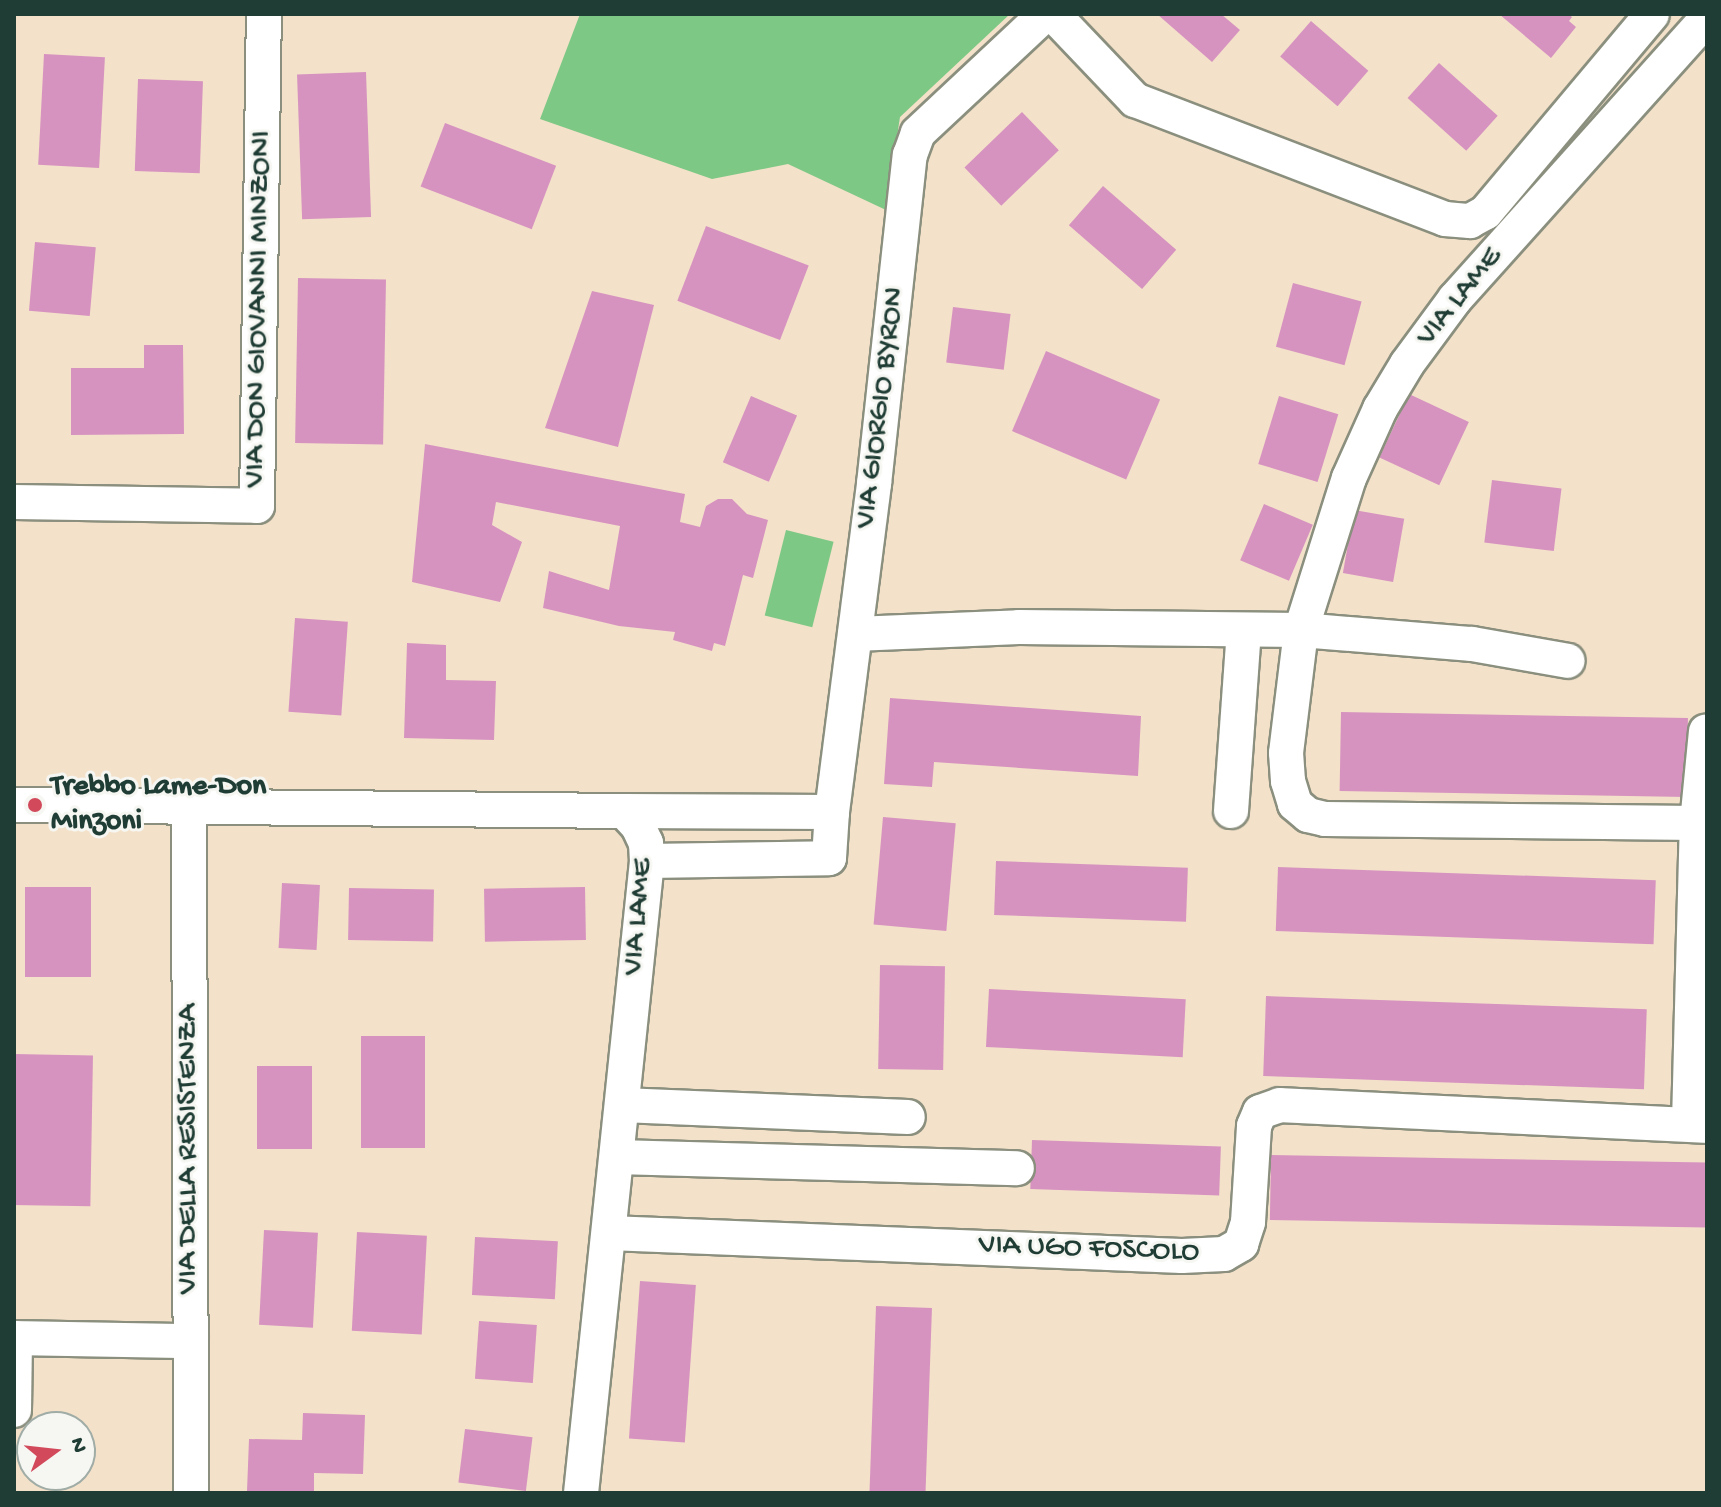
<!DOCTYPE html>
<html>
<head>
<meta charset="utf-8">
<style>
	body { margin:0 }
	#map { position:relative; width:1721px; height:1507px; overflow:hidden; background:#f4e1c9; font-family:"Gochi Hand",sans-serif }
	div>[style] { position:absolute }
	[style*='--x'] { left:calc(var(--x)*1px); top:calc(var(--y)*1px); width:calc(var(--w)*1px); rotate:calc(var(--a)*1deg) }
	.green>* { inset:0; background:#7ec885; transform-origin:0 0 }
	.building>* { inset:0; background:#d693c0; transform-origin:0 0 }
	.roads { filter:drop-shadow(2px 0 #8a8f7e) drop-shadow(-2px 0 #8a8f7e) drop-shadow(0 2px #8a8f7e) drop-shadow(0 -2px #8a8f7e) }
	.minor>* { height:34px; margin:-17px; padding:0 17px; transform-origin:17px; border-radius:17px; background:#fff }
	.dots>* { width:22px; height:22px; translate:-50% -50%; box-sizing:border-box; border:4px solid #f6f6f2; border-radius:50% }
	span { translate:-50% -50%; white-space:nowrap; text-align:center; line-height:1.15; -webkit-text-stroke:6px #f6f6f2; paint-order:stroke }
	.street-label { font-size:30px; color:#1f3d34 }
	.poi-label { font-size:30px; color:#1f3d34; font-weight:700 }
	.left { translate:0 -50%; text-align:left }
	.frame { position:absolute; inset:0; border:16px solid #1f3d34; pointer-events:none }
	.north { position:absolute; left:16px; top:1411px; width:80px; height:80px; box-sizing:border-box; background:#f6f6f2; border:2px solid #a0aca6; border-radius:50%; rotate:75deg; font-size:22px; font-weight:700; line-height:32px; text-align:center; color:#1f3d34 }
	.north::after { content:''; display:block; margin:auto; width:28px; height:36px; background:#d1495b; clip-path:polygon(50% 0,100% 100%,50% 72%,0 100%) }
</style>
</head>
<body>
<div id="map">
	<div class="green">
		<div style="clip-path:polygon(580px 14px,1010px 14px,900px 117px,886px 210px,788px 164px,712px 179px,540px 119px)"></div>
		<div style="left:786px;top:530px;width:49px;height:88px;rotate:14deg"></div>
	</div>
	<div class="building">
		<div style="clip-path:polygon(1157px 14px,1221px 14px,1240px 30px,1212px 62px)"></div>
		<div style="clip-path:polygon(1499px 14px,1568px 14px,1572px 17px,1569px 21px,1576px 27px,1551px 58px)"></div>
		<div style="left:1311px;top:21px;width:76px;height:47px;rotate:41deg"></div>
		<div style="left:44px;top:54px;width:61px;height:111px;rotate:3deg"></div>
		<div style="left:1439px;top:63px;width:79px;height:47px;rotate:42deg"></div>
		<div style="left:366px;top:72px;width:145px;height:69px;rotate:88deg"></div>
		<div style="left:138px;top:79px;width:65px;height:92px;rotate:2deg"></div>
		<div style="left:1022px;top:112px;width:53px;height:80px;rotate:46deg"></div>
		<div style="left:445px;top:123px;width:119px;height:68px;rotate:21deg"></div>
		<div style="left:1103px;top:186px;width:97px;height:52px;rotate:41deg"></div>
		<div style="left:706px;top:226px;width:110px;height:80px;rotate:21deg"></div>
		<div style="left:35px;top:242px;width:61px;height:69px;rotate:5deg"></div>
		<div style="left:298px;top:278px;width:88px;height:165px;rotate:1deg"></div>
		<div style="left:1293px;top:283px;width:71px;height:66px;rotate:15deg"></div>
		<div style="clip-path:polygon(592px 291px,654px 305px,618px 447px,545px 428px)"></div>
		<div style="left:953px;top:307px;width:58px;height:56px;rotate:7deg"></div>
		<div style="clip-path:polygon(144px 345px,183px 345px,184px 434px,71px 435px,71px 368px,144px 368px)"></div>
		<div style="left:1046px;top:351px;width:124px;height:87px;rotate:23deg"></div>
		<div style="left:1409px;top:394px;width:66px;height:70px;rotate:25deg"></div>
		<div style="left:751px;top:396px;width:50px;height:72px;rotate:23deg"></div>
		<div style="left:1279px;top:396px;width:62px;height:71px;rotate:17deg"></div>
		<div style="clip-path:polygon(425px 444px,685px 494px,680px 522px,700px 527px,706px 506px,718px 499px,732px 499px,747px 514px,768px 520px,753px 578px,743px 575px,725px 646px,714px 643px,712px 651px,673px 640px,675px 632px,619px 626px,543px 608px,549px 571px,609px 590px,620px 526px,496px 502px,492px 525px,522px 542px,500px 602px,412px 582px)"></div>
		<div style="left:1492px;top:480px;width:70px;height:63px;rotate:7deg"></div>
		<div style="left:1264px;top:504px;width:53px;height:61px;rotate:23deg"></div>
		<div style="left:1354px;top:510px;width:51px;height:64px;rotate:10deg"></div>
		<div style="left:295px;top:618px;width:53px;height:94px;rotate:4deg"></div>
		<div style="clip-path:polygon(407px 643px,446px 645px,446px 680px,496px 681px,494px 740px,404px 738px)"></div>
		<div style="clip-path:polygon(890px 698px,1141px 716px,1138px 776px,934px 762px,932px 787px,884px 784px)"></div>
		<div style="left:1341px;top:712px;width:347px;height:79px;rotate:1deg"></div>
		<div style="left:883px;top:817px;width:73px;height:108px;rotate:5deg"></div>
		<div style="left:996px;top:861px;width:192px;height:54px;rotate:2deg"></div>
		<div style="left:1278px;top:867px;width:378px;height:64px;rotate:2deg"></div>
		<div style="left:282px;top:883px;width:38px;height:65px;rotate:3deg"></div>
		<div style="left:25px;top:887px;width:66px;height:90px"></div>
		<div style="left:585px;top:887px;width:53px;height:101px;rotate:89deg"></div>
		<div style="left:349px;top:888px;width:85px;height:52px;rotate:1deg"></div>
		<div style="left:880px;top:965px;width:65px;height:104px;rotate:1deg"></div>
		<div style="left:989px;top:989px;width:197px;height:58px;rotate:3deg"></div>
		<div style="left:1266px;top:996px;width:381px;height:80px;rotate:2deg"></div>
		<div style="left:361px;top:1036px;width:64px;height:112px"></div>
		<div style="left:14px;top:1054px;width:79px;height:151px;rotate:1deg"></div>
		<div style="left:257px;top:1066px;width:55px;height:83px"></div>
		<div style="left:1032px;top:1140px;width:189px;height:49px;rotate:2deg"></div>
		<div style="left:1271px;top:1155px;width:436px;height:65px;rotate:1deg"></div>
		<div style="left:264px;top:1230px;width:54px;height:95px;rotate:3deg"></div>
		<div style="left:357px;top:1232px;width:70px;height:99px;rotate:3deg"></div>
		<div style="left:475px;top:1237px;width:83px;height:58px;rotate:3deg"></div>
		<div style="left:640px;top:1281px;width:56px;height:158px;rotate:4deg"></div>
		<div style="left:876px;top:1306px;width:56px;height:187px;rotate:2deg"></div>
		<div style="left:479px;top:1321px;width:58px;height:58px;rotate:4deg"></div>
		<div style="clip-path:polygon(303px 1413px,365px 1415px,363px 1474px,314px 1473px,314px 1493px,247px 1491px,249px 1439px,302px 1440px)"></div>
		<div style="left:465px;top:1429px;width:68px;height:54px;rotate:7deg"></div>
	</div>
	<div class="roads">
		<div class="minor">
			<div style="--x:1053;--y:14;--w:119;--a:46.4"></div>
			<div style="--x:1135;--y:100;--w:332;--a:21"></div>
			<div style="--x:1445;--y:219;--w:25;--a:5"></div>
			<div style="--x:1470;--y:221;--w:18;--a:-29"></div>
			<div style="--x:1486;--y:212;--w:258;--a:-50"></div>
			<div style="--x:14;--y:502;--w:243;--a:0.9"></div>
			<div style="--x:257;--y:506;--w:492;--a:-89.2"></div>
			<div style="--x:855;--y:634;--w:164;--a:-2.4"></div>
			<div style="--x:1019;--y:627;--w:282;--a:0.6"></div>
			<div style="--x:1301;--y:630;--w:172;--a:4.7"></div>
			<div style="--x:1472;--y:644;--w:97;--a:10"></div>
			<div style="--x:14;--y:805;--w:610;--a:0.56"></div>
			<div style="--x:624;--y:811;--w:21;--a:47"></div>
			<div style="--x:638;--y:826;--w:19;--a:65"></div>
			<div style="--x:646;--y:843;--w:18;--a:87"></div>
			<div style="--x:647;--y:861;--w:635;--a:95.96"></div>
			<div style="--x:189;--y:806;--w:687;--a:89.83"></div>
			<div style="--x:624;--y:811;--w:208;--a:0.3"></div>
			<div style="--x:1231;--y:811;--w:181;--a:-85.9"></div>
			<div style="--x:1697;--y:823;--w:372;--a:-179.4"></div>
			<div style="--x:1325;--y:819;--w:17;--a:-167"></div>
			<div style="--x:1308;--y:815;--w:17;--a:-140"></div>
			<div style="--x:1295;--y:804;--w:24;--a:-107"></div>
			<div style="--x:1288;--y:781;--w:28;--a:-94"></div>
			<div style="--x:1286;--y:753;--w:124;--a:-83"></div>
			<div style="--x:1301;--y:630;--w:159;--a:-72.5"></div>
			<div style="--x:1349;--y:478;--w:76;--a:-65.8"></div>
			<div style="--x:1380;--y:409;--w:52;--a:-59"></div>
			<div style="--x:1407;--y:364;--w:81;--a:-53.6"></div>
			<div style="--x:1455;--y:299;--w:377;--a:-48.1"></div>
			<div style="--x:647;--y:861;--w:182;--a:-0.9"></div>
			<div style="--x:829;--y:858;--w:46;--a:-86.3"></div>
			<div style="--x:832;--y:812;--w:331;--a:-82.7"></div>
			<div style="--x:874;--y:484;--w:331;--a:-83.8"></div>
			<div style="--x:910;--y:155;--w:23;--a:-70"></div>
			<div style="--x:918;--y:133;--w:174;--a:-43.1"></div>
			<div style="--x:622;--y:1105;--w:286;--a:2.4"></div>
			<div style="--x:1689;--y:1123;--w:300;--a:-88.5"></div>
			<div style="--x:1697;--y:823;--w:92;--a:-84.4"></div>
			<div style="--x:617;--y:1157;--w:400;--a:1.6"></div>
			<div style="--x:609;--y:1233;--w:573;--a:2.3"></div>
			<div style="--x:1182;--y:1256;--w:42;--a:-2.7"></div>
			<div style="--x:1224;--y:1254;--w:20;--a:-30"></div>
			<div style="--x:1241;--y:1244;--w:23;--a:-72"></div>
			<div style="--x:1248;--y:1222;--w:96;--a:-86.4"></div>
			<div style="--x:1254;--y:1126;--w:15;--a:-67"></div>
			<div style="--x:1260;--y:1112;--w:21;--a:-19"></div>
			<div style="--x:1280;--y:1105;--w:428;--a:2.8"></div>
			<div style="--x:14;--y:1338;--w:177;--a:1"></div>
			<div style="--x:14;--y:1410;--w:72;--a:-89.2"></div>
		</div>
	</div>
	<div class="dots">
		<div style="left:35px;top:805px;background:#d1495b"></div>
	</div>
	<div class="street-label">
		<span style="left:1461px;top:298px;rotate:-51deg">VIA LAME</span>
		<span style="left:260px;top:309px;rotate:-89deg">VIA DON GIOVANNI MINZONI</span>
		<span style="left:882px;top:408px;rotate:-83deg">VIA GIORGIO BYRON</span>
		<span style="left:640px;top:917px;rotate:-85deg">VIA LAME</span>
		<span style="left:190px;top:1149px;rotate:-90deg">VIA DELLA RESISTENZA</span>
		<span style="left:1089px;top:1250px;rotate:2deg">VIA UGO FOSCOLO</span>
	</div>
	<div class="poi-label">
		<span class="left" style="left:51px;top:805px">Trebbo Lame-Don<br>Minzoni</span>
	</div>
	<div class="frame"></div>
	<div class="north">N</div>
</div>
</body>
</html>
